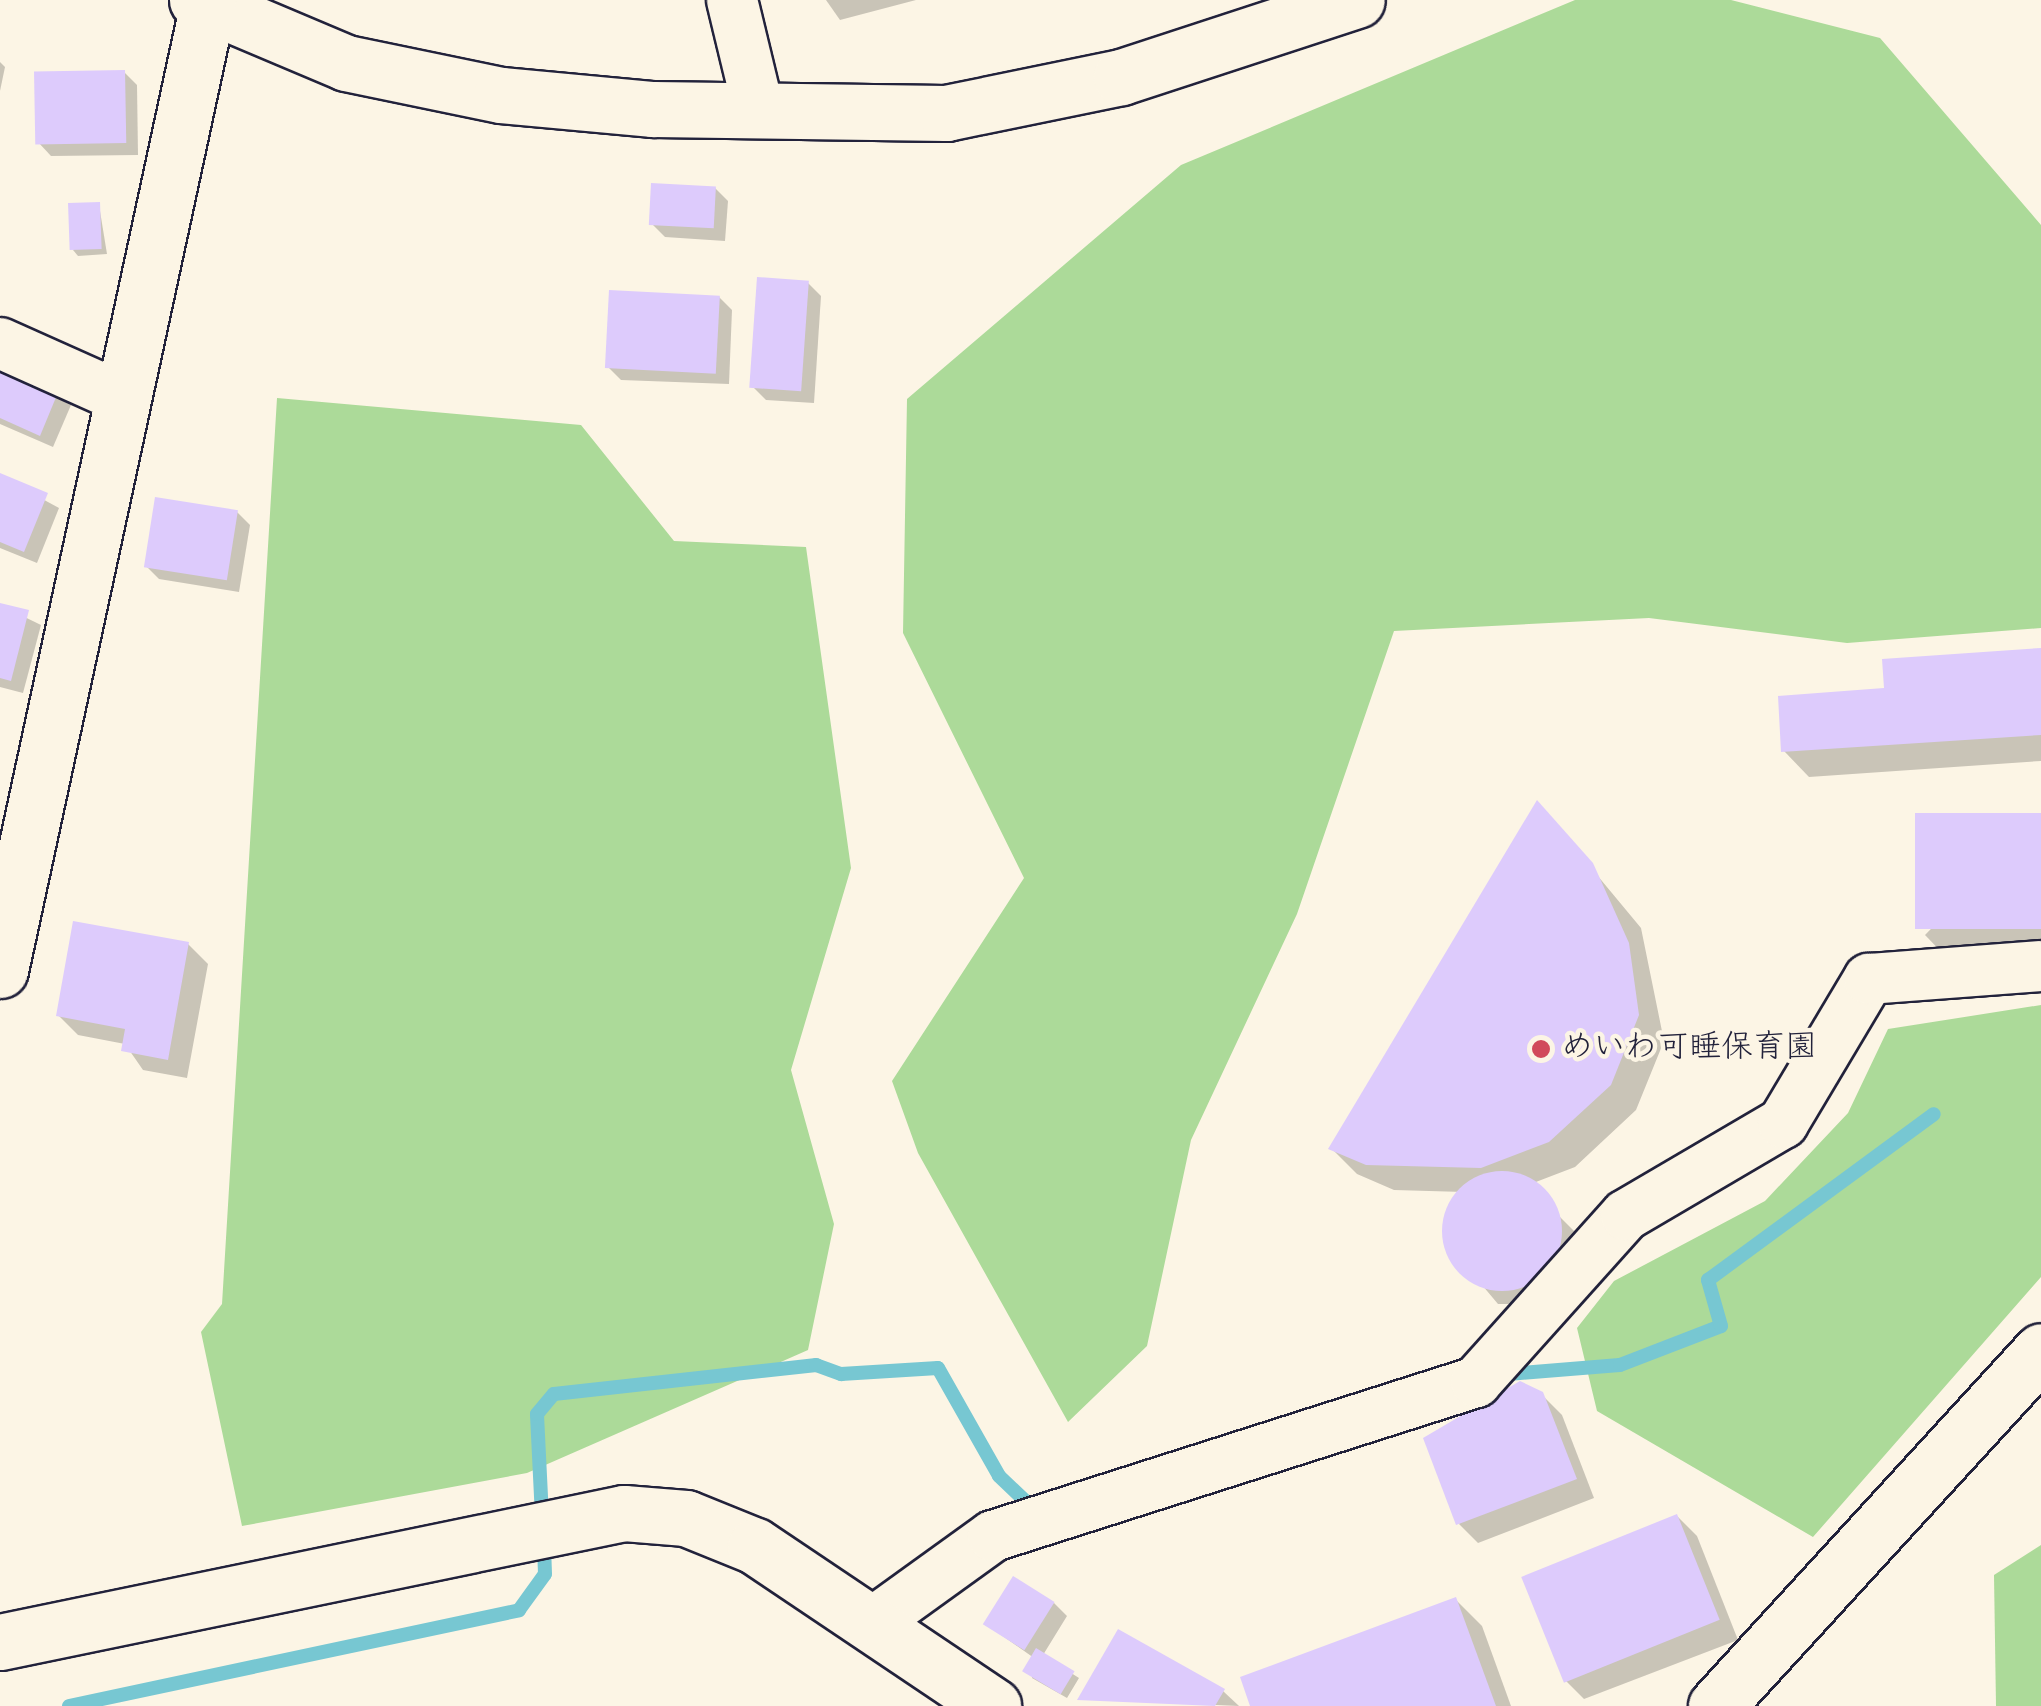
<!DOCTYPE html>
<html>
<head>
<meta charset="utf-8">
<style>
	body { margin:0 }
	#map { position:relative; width:2041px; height:1706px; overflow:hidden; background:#fcf5e5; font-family:"Indie Flower","Klee One",sans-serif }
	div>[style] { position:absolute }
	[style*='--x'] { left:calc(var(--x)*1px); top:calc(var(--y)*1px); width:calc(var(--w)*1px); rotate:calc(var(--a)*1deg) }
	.green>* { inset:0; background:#acda99 }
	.shadow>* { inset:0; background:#0003 }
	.stream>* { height:14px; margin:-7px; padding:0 7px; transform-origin:7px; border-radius:7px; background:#77c7d2 }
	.building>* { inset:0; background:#ddcbfc; transform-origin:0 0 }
	.round { border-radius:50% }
	.roads { filter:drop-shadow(2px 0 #22223b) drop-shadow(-2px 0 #22223b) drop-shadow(0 2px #22223b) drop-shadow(0 -2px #22223b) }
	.street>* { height:50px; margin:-25px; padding:0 25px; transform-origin:25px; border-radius:25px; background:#fcf5e5 }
	.secondary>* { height:55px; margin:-27.5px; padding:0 27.5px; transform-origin:27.5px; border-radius:27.5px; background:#fcf5e5 }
	.dots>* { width:28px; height:28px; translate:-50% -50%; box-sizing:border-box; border:5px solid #fcf5e5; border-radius:50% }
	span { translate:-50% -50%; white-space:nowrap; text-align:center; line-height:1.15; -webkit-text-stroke:9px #fcf5e5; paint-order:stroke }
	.poi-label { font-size:32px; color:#22223b }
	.left { translate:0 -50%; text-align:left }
</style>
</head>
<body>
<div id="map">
	<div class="green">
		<div style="clip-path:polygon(1575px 0,1731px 0,1880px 38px,2041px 225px,2041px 628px,1847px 643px,1649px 618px,1394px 631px,1297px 914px,1191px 1140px,1147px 1346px,1068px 1422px,918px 1153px,892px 1081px,1024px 878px,903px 633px,907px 399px,1181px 165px)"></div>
		<div style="clip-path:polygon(277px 398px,581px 425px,674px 541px,806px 547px,851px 868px,791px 1070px,834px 1224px,808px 1350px,527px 1473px,242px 1526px,201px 1332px,222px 1304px)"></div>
		<div style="clip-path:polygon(2041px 1005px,2041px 1277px,1813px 1537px,1597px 1411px,1577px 1328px,1614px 1281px,1765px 1201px,1848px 1113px,1888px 1029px)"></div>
		<div style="clip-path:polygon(2041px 1545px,2041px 1706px,1996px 1706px,1994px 1575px)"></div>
	</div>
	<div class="shadow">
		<div style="clip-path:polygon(826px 0,916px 0,840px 20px)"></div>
		<div style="clip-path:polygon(0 62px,5px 67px,0 91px)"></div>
		<div style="clip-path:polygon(124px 72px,137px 85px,138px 155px,51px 156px,38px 142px)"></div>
		<div style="clip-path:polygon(715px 188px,728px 201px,725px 241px,665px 237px,652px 224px)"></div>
		<div style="clip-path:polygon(99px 205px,107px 254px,78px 256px,73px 250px)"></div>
		<div style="clip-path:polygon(808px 283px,821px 296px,814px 403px,766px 400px,753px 387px)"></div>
		<div style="clip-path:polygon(719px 297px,732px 310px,729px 384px,621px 380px,608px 367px)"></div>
		<div style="clip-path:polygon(0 367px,71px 405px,53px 447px,0 424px)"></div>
		<div style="clip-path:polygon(0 476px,59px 508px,37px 563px,0 548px)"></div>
		<div style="clip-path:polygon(237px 512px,250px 525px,239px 592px,159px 579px,146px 566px)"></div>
		<div style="clip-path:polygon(0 605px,41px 625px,23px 693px,0 687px)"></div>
		<div style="clip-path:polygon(2041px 650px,2041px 761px,1809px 777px,1784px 751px,1886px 691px)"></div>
		<div style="clip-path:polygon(1538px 804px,1641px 928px,1664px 1041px,1636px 1110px,1575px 1167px,1528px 1185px,1579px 1236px,1552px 1304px,1498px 1304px,1445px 1241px,1450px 1206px,1464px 1192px,1394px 1190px,1357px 1174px,1331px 1148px)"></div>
		<div style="clip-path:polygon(2041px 816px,2041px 955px,1950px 961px,1925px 935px)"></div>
		<div style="clip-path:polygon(188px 944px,208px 964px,187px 1078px,143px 1070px,125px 1044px,78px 1035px,58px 1015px)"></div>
		<div style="clip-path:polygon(1541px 1394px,1562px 1415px,1594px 1498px,1478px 1543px,1459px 1524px)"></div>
		<div style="clip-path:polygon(1677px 1516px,1697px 1536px,1738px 1640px,1584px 1699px,1565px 1680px)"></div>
		<div style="clip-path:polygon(1456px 1600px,1482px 1626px,1511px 1706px,1253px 1706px)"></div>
		<div style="clip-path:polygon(1054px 1603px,1067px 1616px,1043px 1655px,1079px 1678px,1067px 1698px,1032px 1678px,1034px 1658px,987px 1625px)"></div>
		<div style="clip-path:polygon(1223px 1691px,1239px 1706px,1080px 1699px)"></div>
	</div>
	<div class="stream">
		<div style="--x:1508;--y:1374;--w:112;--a:-4.6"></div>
		<div style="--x:1620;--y:1365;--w:108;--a:-21.1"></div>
		<div style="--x:1721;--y:1326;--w:48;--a:-105.8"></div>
		<div style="--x:1708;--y:1280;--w:280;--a:-36.3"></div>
		<div style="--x:542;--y:1517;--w:103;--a:-92.8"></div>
		<div style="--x:537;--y:1414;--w:26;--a:-50"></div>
		<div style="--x:554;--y:1394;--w:264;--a:-6.3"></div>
		<div style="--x:816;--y:1365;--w:27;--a:20"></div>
		<div style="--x:841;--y:1374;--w:97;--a:-3.5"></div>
		<div style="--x:938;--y:1368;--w:124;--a:60.5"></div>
		<div style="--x:999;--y:1476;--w:52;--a:43.5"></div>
		<div style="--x:69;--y:1706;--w:460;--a:-12"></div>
		<div style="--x:519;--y:1610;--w:44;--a:-54.2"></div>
		<div style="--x:545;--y:1574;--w:31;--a:-92"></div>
	</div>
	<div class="building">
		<div style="left:125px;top:70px;width:73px;height:91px;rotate:89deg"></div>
		<div style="left:651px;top:183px;width:65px;height:42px;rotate:3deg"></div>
		<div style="left:100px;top:202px;width:47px;height:32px;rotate:88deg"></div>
		<div style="left:757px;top:277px;width:52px;height:111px;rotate:4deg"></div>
		<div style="left:609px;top:290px;width:111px;height:78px;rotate:3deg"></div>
		<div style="clip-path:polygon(0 364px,59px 390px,40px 436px,0 418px)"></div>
		<div style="clip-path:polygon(0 473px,48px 493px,24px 552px,0 542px)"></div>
		<div style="left:155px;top:497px;width:84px;height:71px;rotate:9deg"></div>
		<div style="clip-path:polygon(0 603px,29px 610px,11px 681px,0 678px)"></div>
		<div style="clip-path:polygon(2041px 648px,2041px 735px,1781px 752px,1778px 696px,1884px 688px,1882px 659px)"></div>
		<div style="clip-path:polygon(1537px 800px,1593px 863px,1629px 943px,1639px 1015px,1611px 1085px,1549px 1142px,1481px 1168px,1366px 1165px,1328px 1149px)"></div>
		<div style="left:2041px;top:813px;width:116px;height:126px;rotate:90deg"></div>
		<div style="clip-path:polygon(73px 921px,189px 942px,168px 1060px,121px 1051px,125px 1029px,56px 1016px)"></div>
		<div class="round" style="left:1442px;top:1171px;width:120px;height:120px"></div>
		<div style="clip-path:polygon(1520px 1381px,1543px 1392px,1577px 1479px,1456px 1525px,1423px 1438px)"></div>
		<div style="left:1677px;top:1514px;width:114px;height:168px;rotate:68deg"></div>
		<div style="left:1013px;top:1576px;width:49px;height:57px;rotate:32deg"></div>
		<div style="clip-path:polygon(1456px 1597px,1496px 1706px,1250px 1706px,1240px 1677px)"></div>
		<div style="clip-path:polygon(1118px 1629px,1225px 1689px,1215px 1706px,1077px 1700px)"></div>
		<div style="left:1036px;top:1648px;width:45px;height:27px;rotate:31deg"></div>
	</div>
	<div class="roads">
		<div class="street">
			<div style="--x:732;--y:0;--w:115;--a:76.4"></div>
			<div style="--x:0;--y:343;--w:135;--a:24.1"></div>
			<div style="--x:871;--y:1624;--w:150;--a:-35.8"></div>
			<div style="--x:993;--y:1536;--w:507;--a:-17.68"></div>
			<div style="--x:1476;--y:1382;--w:224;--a:-48.1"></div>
			<div style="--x:1626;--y:1215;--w:182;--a:-30.4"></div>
			<div style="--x:1783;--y:1123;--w:168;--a:-59.2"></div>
			<div style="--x:1869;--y:979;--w:172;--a:-4.3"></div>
		</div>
		<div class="secondary">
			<div style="--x:197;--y:0;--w:162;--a:22.9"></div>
			<div style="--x:346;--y:63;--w:158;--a:11.7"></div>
			<div style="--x:501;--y:95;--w:153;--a:5.3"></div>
			<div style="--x:653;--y:109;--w:293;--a:0.8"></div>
			<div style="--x:946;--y:113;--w:179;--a:-11.6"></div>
			<div style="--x:1121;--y:77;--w:248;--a:-18.1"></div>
			<div style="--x:0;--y:970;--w:988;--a:-77.85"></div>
			<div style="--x:0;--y:1642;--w:637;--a:-11.68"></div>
			<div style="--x:624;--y:1513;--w:62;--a:4.6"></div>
			<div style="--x:686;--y:1518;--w:74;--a:22.1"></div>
			<div style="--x:755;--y:1546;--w:287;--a:33.9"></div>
			<div style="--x:1716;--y:1706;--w:481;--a:-47.5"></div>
		</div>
	</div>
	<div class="dots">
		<div style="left:1541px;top:1049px;background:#d1495b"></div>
	</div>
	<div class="poi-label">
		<span class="left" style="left:1561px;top:1049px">めいわ可睡保育園</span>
	</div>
</div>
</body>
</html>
